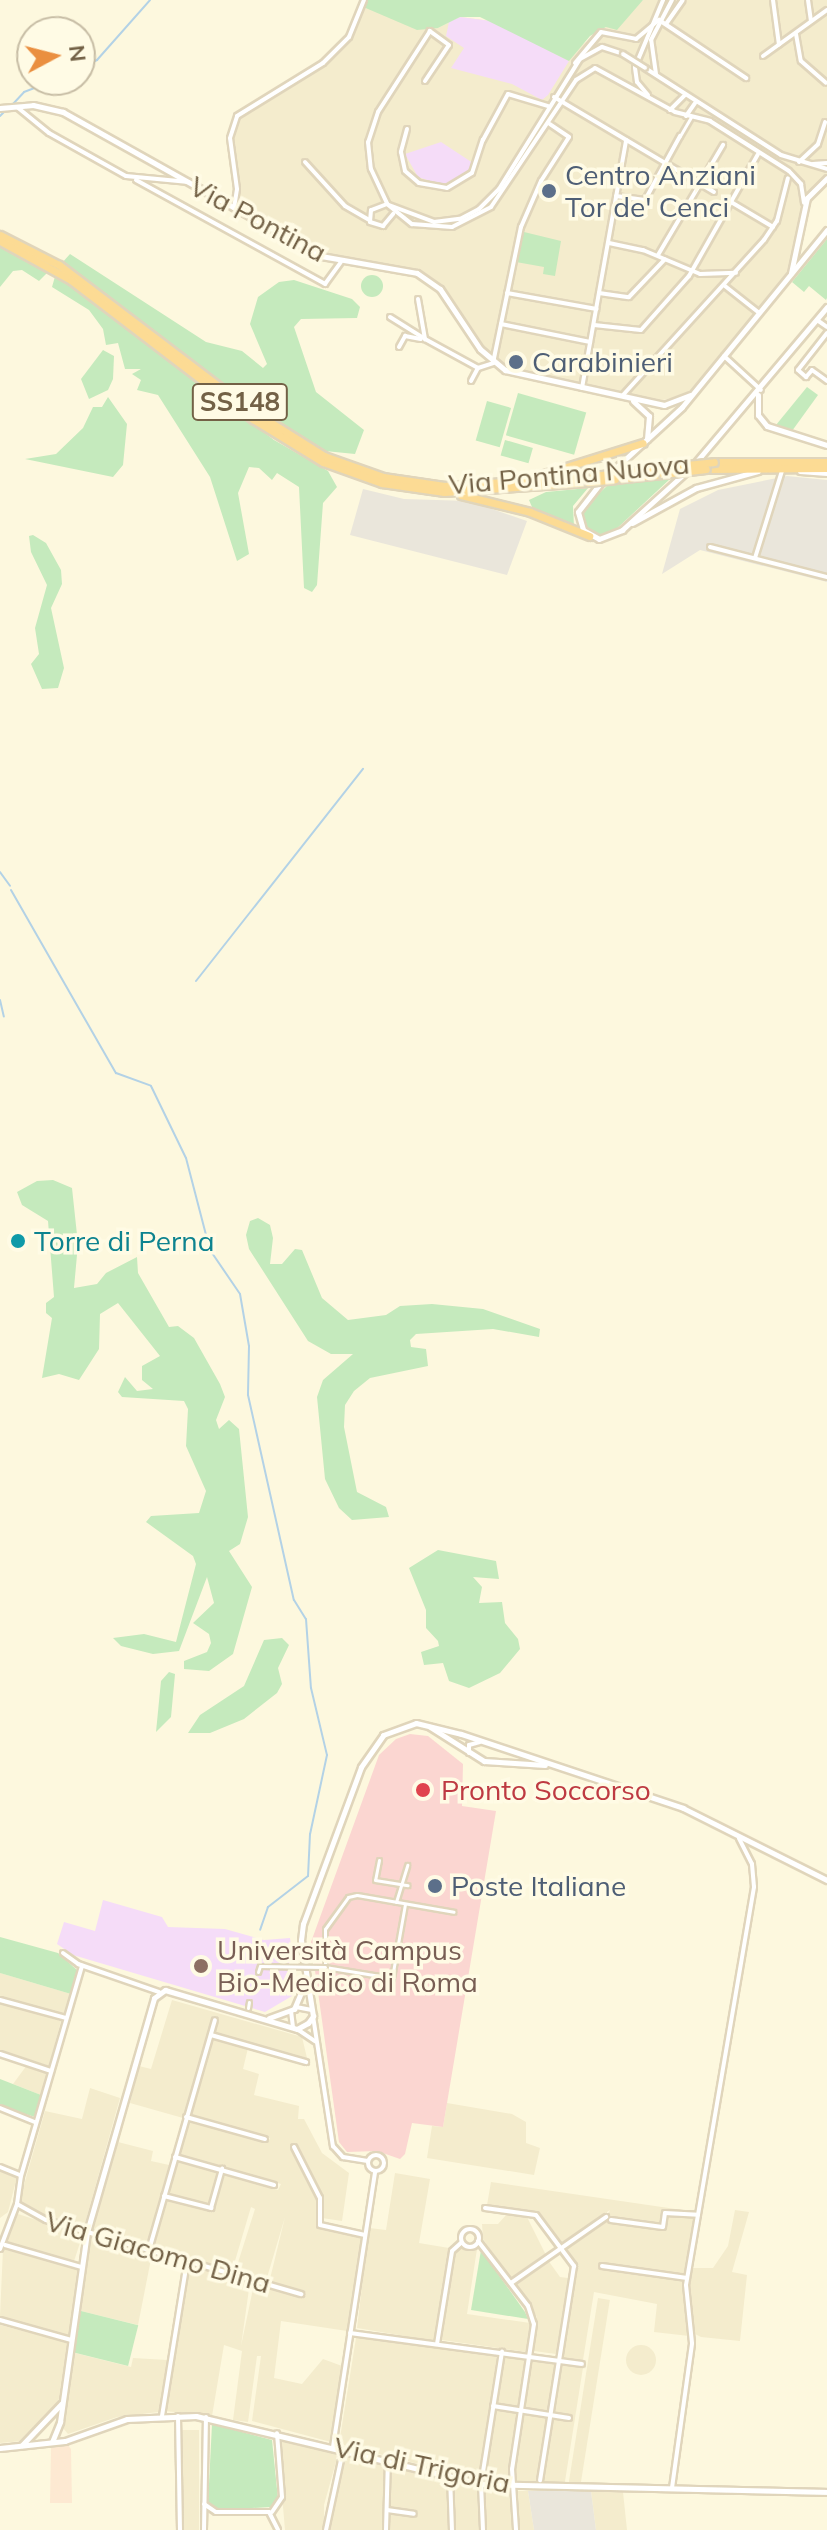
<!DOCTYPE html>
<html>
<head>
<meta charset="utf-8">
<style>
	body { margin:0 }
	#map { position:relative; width:827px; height:2530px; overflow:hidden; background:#fdf8de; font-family:Mulish,sans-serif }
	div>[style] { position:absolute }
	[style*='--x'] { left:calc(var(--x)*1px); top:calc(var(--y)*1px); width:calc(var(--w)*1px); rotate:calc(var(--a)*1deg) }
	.residential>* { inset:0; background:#f4eccd; transform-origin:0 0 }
	.round { border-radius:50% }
	.commercial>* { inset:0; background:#fde9d2 }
	.industrial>* { inset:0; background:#eae6db }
	.education>* { inset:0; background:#f5dcf8 }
	.medical>* { inset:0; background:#fbd6d1 }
	.green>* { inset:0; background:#c5eabd; transform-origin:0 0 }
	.stream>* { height:2px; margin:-1px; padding:0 1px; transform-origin:1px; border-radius:1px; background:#b3d2e6 }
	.roads { filter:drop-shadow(2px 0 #e0d5bb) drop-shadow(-2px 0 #e0d5bb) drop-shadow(0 2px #e0d5bb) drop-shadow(0 -2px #e0d5bb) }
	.pedestrian>* { height:3px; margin:-1.5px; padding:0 1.5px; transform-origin:1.5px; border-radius:1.5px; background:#fff }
	.minor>* { height:4px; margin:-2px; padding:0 2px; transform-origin:2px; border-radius:2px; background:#fff }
	.minor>.ring { margin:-2px; padding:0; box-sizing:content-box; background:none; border:4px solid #fff; border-radius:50% }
	.tertiary>* { height:5px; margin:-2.5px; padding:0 2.5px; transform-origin:2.5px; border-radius:2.5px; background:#fff }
	.secondary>* { height:5px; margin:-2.5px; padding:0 2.5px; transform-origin:2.5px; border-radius:2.5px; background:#fff }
	.trunk>* { height:7px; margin:-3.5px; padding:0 3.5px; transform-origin:3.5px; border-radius:3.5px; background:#fcdb94 }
	.bridges { filter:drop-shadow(2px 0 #e0d5bb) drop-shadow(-2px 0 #e0d5bb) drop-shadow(0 2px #e0d5bb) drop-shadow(0 -2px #e0d5bb) }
	.pedestrian-bridge>* { height:3px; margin:-1.5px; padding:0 1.5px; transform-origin:1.5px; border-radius:1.5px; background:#fff }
	.minor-bridge>* { height:4px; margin:-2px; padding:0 2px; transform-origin:2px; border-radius:2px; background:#fff }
	.trunk-bridge>* { height:7px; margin:-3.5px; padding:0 3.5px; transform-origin:3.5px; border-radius:3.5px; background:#fcdb94 }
	.dots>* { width:22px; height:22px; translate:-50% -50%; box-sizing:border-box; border:4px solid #fffbe5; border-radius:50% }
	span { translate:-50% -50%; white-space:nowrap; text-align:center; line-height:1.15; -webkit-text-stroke:7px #fffbe5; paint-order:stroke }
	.shield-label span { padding:2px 6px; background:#fffbe5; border:2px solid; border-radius:6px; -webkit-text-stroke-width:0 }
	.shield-label { font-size:26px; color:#736146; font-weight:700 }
	.service-label { font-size:28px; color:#4e5e75 }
	.left { translate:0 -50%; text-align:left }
	.street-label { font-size:28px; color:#736146 }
	.culture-label { font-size:28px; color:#0d838f }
	.health-label { font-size:28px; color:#be3a42 }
	.education-label { font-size:28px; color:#785e54 }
	.north { position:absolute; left:16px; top:16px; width:80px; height:80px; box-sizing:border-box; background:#fffbe5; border:2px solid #c7bda5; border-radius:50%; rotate:83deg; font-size:22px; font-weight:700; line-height:32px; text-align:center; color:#736146 }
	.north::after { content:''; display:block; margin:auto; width:28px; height:36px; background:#ea8f40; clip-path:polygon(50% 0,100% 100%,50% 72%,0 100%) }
</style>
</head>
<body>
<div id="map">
	<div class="residential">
		<div style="clip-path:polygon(643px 0,827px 0,827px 175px,806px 201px,790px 275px,690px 394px,658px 401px,509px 372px,482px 352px,441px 290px,420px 275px,324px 257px,236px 209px,229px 149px,239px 114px,301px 81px,328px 60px,346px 41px,361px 6px,438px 28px,460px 17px,491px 21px,575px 50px)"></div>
		<div style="clip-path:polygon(0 1973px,71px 1994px,65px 2015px,0 1997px)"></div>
		<div style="clip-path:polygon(172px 2000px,302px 2037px,307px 2058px,214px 2034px,218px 2019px,213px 2018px,183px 2118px,130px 2103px,139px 2066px,151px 2069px)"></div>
		<div style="clip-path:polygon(0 2003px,61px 2021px,49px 2066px,0 2050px)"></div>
		<div style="clip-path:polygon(213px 2039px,248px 2048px,243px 2069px,259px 2074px,254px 2095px,299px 2106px,298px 2119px,304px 2119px,322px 2153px,349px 2173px,342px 2221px,322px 2218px,324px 2197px,296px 2145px,292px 2146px,319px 2200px,316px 2227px,363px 2238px,347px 2331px,281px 2321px,274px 2378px,302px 2384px,323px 2359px,342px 2366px,331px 2442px,252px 2421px,261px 2356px,257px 2356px,248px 2422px,233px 2420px,242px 2351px,224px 2345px,212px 2416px,165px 2411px,189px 2266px,250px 2282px,241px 2346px,254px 2284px,302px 2297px,304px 2293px,269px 2283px,285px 2217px,266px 2281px,235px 2272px,255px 2209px,251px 2207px,232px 2271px,152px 2248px,167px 2199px,214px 2211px,225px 2174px,278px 2190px,281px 2184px,180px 2155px,189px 2120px,268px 2142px,270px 2138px,190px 2116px)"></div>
		<div style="clip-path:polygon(27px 2065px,47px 2073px,41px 2095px,13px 2084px)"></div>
		<div style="clip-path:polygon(90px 2088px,120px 2098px,84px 2227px,26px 2209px,20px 2199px,45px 2111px,82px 2119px)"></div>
		<div style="clip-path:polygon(447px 2103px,512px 2114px,526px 2122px,526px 2143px,540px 2148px,534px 2175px,427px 2158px,432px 2126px,443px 2127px)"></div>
		<div style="clip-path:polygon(118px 2142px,153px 2151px,151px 2161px,169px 2165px,146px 2246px,93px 2230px)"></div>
		<div style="left:178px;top:2161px;width:41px;height:35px;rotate:15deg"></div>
		<div style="clip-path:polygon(0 2170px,17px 2177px,8px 2212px,0 2218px)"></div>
		<div style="clip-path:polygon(395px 2173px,430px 2179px,419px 2243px,449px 2248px,434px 2341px,357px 2328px,369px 2228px,386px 2230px)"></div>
		<div style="clip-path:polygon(491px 2182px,696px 2212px,683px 2280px,689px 2336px,654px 2332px,657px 2304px,594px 2292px,583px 2360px,562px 2358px,576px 2266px,565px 2249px,605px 2222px,610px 2210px,562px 2243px,538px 2211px,487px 2205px)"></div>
		<div style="clip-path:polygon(735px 2210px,749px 2212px,732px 2272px,747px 2275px,740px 2341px,701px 2337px,695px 2334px,688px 2299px,691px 2268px,713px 2268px,728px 2246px)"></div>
		<div style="left:15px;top:2213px;width:71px;height:30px;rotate:18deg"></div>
		<div style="clip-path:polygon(507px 2214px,527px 2217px,550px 2263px,560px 2277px,568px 2278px,556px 2354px,534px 2351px,537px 2317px,483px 2239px,482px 2224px,498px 2224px)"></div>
		<div style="clip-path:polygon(90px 2237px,152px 2254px,138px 2325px,81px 2311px)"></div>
		<div style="clip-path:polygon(462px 2247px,477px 2249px,467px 2314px,530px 2323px,526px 2352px,442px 2340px,455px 2253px)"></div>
		<div style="clip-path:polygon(3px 2249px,78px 2269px,69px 2336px,0 2316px)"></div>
		<div style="left:598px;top:2298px;width:12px;height:188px;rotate:9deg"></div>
		<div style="clip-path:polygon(0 2325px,69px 2343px,60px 2397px,50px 2415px,22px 2441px,0 2443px)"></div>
		<div style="clip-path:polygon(356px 2338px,497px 2356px,478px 2479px,339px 2444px)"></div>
		<div class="round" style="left:626px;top:2345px;width:30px;height:30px"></div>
		<div style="clip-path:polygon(75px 2353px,131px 2367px,133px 2358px,167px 2360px,159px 2412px,117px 2417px,68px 2434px,63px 2428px)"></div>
		<div style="left:504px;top:2355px;width:80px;height:127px;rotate:9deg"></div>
		<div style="left:180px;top:2430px;width:19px;height:100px"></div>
		<div style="clip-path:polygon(277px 2437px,339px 2451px,324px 2505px,324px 2530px,285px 2530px)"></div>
		<div style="clip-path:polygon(346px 2454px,384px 2464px,383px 2530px,329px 2530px)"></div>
		<div style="clip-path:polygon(392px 2465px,447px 2481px,448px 2530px,390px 2530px)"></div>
		<div style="clip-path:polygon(452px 2482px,479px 2489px,481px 2530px,454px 2530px)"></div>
		<div style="clip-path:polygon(485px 2490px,509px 2492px,513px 2530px,486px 2530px)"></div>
		<div style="clip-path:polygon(516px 2491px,528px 2491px,534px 2530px,520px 2530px)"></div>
		<div style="clip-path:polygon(591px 2491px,623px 2492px,627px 2530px,596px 2530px)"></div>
	</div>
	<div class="commercial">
		<div style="clip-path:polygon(67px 2444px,71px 2449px,72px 2503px,50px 2503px,51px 2448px)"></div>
	</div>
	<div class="industrial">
		<div style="clip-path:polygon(787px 476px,827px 480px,827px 582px,700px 550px,662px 574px,680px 509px,718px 490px)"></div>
		<div style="clip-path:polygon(363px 489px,404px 499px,469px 501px,527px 521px,507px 575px,350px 535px)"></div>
		<div style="clip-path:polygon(528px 2491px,591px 2491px,596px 2530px,534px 2530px)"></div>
	</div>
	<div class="education">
		<div style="clip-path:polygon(460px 17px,491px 21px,569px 61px,548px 95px,542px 100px,512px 84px,451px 68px,464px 48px,446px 36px,449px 22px)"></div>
		<div style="clip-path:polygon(441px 142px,473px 163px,463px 177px,442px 185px,418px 177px,405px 154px)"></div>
		<div style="clip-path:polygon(103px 1900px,162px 1917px,168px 1927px,225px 1929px,264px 1940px,290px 1938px,296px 1986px,292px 1996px,265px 2012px,73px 1955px,57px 1944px,64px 1922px,95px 1931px)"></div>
	</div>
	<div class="medical">
		<div style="clip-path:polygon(410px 1734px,428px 1736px,463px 1764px,462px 1806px,496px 1811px,443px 2127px,412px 2123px,405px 2154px,400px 2159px,377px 2151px,347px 2152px,339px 2142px,311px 1942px,379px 1755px,396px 1739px)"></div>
	</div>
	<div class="green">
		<div style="clip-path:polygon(365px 0,643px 0,617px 30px,606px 27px,590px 36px,569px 61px,480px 17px,460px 17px,438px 28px,417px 30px,361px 6px)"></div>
		<div style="clip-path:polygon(524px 232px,561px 241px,555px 276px,543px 274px,544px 267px,516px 262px)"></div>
		<div style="clip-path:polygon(827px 239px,827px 298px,826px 300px,809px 286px,804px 292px,792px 282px)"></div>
		<div style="clip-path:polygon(0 246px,43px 265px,47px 273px,39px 281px,22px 270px,13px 271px,0 287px)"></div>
		<div style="clip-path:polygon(70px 254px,206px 342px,242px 351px,263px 368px,267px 364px,250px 324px,258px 297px,279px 282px,294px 280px,352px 299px,360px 307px,357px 318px,301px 319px,294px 327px,316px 392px,364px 430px,355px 454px,325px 451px,287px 433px,61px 264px)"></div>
		<div style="clip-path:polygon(56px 273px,274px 440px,328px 471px,337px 487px,323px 503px,317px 585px,312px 592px,304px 588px,299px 487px,277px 473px,272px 480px,259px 468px,249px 467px,238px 493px,249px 554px,237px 561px,210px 477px,158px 395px,137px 390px,141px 380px,132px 374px,141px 369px,125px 369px,118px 343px,106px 345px,103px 329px,89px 310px,52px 287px)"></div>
		<div class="round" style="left:361px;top:275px;width:22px;height:22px"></div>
		<div style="clip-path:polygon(103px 350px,114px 356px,113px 379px,108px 390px,89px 399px,81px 379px)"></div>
		<div style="clip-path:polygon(807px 387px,818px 395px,792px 431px,776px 425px)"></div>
		<div style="left:518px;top:393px;width:71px;height:44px;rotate:16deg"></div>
		<div style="clip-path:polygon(108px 397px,127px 424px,123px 465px,113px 477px,25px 459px,56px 454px,83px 428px,93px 407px,102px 407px)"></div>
		<div style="left:487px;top:401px;width:25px;height:41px;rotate:16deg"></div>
		<div style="left:505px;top:440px;width:29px;height:16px;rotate:16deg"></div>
		<div style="clip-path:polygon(670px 479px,612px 533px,599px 536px,583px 527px,582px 509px,608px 485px)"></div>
		<div style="clip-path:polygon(588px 488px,573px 506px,574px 526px,532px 507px,529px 500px,546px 492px)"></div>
		<div style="clip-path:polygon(33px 535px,46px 543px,61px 570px,62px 584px,51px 608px,64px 668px,58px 688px,42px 689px,31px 664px,39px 654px,35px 628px,47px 585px,31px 552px,29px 536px)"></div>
		<div style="clip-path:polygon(53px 1180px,72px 1188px,78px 1244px,74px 1288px,97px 1284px,106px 1273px,137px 1257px,138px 1273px,169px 1327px,178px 1326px,194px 1338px,220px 1384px,225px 1397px,216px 1420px,219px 1429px,229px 1420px,239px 1429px,248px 1517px,240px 1544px,229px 1551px,252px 1587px,233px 1654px,209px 1671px,184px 1669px,184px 1661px,207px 1652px,211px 1643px,209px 1634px,193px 1623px,214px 1603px,207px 1577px,179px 1651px,153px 1654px,121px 1646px,113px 1638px,144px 1634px,176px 1642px,196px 1564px,193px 1556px,146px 1522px,151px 1516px,199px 1513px,206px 1491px,186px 1446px,188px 1409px,184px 1401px,122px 1397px,118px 1392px,125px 1377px,137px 1391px,153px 1389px,142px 1380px,142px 1366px,160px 1356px,118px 1303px,100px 1314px,99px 1349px,79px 1380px,59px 1374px,42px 1378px,52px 1318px,46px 1313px,46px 1303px,54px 1297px,48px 1221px,22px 1205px,17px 1192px,37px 1181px)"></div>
		<div style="clip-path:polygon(258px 1218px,270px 1225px,273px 1238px,270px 1264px,282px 1264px,295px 1249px,302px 1250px,322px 1298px,348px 1320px,386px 1315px,400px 1306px,432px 1304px,483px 1309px,540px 1329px,539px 1337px,493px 1329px,416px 1334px,410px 1340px,411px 1347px,426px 1349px,428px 1366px,370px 1378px,354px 1391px,345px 1405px,344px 1427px,357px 1492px,386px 1507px,389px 1517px,352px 1520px,339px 1508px,325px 1479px,317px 1397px,323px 1380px,353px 1354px,331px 1354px,308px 1341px,249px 1249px,246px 1235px,250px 1221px)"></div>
		<div style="clip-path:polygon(438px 1550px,496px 1561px,499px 1579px,473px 1577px,482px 1587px,479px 1603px,502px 1602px,505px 1623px,518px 1639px,520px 1649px,500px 1673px,469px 1688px,449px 1681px,443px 1663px,424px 1665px,421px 1652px,439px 1646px,438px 1641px,426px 1628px,426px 1610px,409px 1568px)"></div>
		<div style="clip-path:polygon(282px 1638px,289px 1645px,278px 1668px,282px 1684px,277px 1693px,244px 1719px,210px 1733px,188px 1733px,200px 1715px,244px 1686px,264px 1640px)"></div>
		<div style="clip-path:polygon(169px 1672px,175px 1674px,171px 1717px,156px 1732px,161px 1681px)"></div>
		<div style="clip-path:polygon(0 1937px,58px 1953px,77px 1970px,71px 1994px,0 1973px)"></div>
		<div style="clip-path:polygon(0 2079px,41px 2095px,35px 2117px,0 2106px)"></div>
		<div style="clip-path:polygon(481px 2250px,525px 2312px,528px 2319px,471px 2310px)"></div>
		<div style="left:81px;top:2311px;width:59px;height:42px;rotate:14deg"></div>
		<div style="clip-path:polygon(212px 2424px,272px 2440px,278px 2499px,271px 2507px,217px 2510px,208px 2504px)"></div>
	</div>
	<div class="stream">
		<div style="--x:80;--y:68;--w:19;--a:-25"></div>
		<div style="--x:97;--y:60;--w:80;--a:-48.5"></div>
		<div style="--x:13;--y:104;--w:16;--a:-47"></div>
		<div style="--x:24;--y:92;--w:34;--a:-21"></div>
		<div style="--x:0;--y:116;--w:11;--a:-45"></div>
		<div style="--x:0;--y:872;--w:17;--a:54"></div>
		<div style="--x:11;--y:890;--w:211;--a:60.2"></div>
		<div style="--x:116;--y:1073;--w:37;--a:20"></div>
		<div style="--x:151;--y:1086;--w:80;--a:64.1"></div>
		<div style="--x:186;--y:1158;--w:95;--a:75.4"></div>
		<div style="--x:210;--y:1250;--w:53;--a:55.7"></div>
		<div style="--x:240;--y:1294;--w:53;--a:80.2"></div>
		<div style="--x:249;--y:1346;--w:49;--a:91.2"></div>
		<div style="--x:248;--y:1395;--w:210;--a:77.4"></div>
		<div style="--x:294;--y:1600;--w:22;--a:58"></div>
		<div style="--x:306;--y:1619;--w:69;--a:85.9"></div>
		<div style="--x:311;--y:1688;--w:69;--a:76.6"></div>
		<div style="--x:327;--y:1755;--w:81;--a:102.1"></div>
		<div style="--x:310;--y:1834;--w:42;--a:92.7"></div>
		<div style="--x:308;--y:1876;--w:51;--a:142.2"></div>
		<div style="--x:268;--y:1907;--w:24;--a:109"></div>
		<div style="--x:196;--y:981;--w:270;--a:-51.8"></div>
		<div style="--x:0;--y:1000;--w:17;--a:77"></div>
	</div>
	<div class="roads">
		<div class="pedestrian">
			<div style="--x:680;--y:136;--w:22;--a:-60"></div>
			<div style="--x:379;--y:1860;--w:20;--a:101"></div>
			<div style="--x:375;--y:1880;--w:33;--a:9"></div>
			<div style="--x:396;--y:1902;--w:39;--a:-73"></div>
			<div style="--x:405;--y:1904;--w:75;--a:100"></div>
			<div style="--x:392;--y:1978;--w:68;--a:-170.7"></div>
			<div style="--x:325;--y:1967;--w:38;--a:-90"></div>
			<div style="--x:325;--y:1929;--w:39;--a:-54"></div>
			<div style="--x:348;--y:1897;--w:9;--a:-13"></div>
			<div style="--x:357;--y:1895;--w:98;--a:9.9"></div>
			<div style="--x:248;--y:2008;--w:6;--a:-81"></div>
		</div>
		<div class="minor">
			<div style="--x:773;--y:0;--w:45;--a:82.4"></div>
			<div style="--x:808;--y:0;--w:21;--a:82"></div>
			<div style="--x:659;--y:20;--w:105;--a:33.7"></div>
			<div style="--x:666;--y:24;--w:29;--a:-55"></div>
			<div style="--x:796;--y:34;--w:27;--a:80"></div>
			<div style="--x:801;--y:61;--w:33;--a:41"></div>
			<div style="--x:763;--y:56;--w:79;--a:-35.7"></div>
			<div style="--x:575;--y:63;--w:40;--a:-50"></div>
			<div style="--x:601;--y:32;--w:36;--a:11"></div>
			<div style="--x:636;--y:39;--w:30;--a:-40"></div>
			<div style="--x:645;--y:68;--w:161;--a:32.6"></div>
			<div style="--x:781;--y:155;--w:48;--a:16.9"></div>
			<div style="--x:656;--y:74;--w:34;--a:-98"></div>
			<div style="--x:651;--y:40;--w:45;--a:-62.3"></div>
			<div style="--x:425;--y:81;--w:43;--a:-56.3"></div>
			<div style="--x:449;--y:45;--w:24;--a:-144"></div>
			<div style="--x:430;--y:31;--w:96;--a:122.7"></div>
			<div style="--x:378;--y:112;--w:32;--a:108"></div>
			<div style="--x:368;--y:142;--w:27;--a:84"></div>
			<div style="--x:371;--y:169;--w:38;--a:65"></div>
			<div style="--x:387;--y:204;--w:32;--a:39"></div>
			<div style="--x:412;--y:224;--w:40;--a:4.3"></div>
			<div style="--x:452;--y:227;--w:44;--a:-27.1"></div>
			<div style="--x:491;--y:207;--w:153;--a:-56.2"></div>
			<div style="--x:576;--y:80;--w:22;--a:-32"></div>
			<div style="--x:595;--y:68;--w:91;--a:28.8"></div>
			<div style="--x:675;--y:112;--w:36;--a:14"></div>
			<div style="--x:710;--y:121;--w:93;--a:32.3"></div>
			<div style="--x:789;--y:171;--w:18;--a:47"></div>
			<div style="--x:801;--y:184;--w:19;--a:81"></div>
			<div style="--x:648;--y:95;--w:17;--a:-130"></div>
			<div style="--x:637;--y:82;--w:15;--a:-98"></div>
			<div style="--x:635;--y:67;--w:73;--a:-67.3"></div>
			<div style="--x:554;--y:97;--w:186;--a:30.7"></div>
			<div style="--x:17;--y:107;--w:41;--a:39.1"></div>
			<div style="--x:49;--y:133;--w:88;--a:29.2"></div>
			<div style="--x:126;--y:176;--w:63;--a:5.4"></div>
			<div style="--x:670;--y:110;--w:21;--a:-45"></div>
			<div style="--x:686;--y:116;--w:16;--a:-55"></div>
			<div style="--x:407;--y:129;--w:24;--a:105"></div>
			<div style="--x:401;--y:152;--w:19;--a:78"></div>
			<div style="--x:405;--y:171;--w:18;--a:41"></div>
			<div style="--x:419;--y:183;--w:28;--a:10"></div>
			<div style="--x:447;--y:188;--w:29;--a:-31"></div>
			<div style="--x:472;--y:173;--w:35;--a:-72"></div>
			<div style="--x:483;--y:140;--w:52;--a:-61.5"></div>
			<div style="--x:508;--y:94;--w:42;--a:16.7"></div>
			<div style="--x:305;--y:162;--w:59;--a:47.7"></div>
			<div style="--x:345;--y:206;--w:28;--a:30"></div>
			<div style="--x:799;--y:162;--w:26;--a:-43"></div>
			<div style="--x:818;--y:144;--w:23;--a:-72"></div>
			<div style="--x:813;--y:164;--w:14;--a:-4"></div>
			<div style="--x:136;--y:180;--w:216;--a:28.8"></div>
			<div style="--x:325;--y:284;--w:27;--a:-54"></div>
			<div style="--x:616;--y:196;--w:29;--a:8"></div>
			<div style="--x:645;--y:200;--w:73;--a:-61.3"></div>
			<div style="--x:731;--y:202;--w:49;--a:30.8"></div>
			<div style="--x:387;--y:204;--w:17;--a:159"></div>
			<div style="--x:371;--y:210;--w:12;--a:95"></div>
			<div style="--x:370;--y:222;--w:14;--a:17"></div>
			<div style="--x:383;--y:226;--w:16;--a:-50"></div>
			<div style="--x:389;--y:205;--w:48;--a:20.7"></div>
			<div style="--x:434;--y:222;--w:26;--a:-7"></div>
			<div style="--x:460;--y:219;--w:21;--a:-28"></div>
			<div style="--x:479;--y:209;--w:28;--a:-45"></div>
			<div style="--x:499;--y:189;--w:153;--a:-58.1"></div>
			<div style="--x:580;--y:59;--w:25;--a:-29"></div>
			<div style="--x:602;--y:47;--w:22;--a:18"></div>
			<div style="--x:234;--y:208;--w:19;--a:-81"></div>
			<div style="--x:237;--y:189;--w:51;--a:-97.8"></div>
			<div style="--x:230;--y:138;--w:23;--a:-72"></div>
			<div style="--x:237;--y:116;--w:101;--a:-31.6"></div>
			<div style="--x:323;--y:63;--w:37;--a:-45"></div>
			<div style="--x:349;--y:37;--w:40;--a:-68"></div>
			<div style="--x:609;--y:243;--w:35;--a:12"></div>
			<div style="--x:643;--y:250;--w:62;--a:22.8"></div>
			<div style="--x:700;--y:274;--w:36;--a:-2"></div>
			<div style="--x:658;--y:255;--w:128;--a:-59.4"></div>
			<div style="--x:725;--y:286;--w:42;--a:38.2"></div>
			<div style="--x:507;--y:293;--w:91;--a:10.1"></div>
			<div style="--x:599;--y:293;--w:30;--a:8"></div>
			<div style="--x:629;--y:297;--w:52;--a:-46.5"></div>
			<div style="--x:418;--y:299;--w:41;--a:80.1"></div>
			<div style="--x:425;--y:339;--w:60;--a:28.7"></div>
			<div style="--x:478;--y:368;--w:16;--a:-18"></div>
			<div style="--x:493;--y:363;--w:139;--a:-78.4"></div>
			<div style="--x:521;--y:227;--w:50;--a:-66.5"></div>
			<div style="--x:541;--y:181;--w:52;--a:-57.5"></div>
			<div style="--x:569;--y:137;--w:23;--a:-146"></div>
			<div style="--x:390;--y:317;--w:39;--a:32"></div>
			<div style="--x:817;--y:320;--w:12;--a:35"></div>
			<div style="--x:501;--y:324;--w:91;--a:11.4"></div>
			<div style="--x:594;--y:325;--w:47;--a:6.1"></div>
			<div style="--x:641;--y:330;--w:72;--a:-48.4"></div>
			<div style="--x:689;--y:276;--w:140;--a:-60.5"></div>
			<div style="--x:827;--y:333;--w:47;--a:128.1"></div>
			<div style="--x:798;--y:370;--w:11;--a:41"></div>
			<div style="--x:806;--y:377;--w:9;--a:-49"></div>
			<div style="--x:812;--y:370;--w:19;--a:36"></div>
			<div style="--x:399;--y:347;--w:13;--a:-61"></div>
			<div style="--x:405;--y:336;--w:16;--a:11"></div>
			<div style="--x:724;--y:356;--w:50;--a:42.6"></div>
			<div style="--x:471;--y:381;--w:15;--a:-62"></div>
			<div style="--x:582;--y:388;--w:252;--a:-79.9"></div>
			<div style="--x:623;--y:395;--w:210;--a:-47.7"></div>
			<div style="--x:764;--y:240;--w:23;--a:-56"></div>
			<div style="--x:777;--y:221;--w:44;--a:-75.7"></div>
			<div style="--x:710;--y:547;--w:121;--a:14.4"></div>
			<div style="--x:755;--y:558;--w:91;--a:-72.8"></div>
			<div style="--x:469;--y:1753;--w:8;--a:-90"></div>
			<div style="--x:469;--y:1745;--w:11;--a:-15"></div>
			<div style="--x:63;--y:1953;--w:19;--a:36"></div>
			<div style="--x:78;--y:1964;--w:86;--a:19.1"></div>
			<div style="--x:0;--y:2000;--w:68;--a:15.3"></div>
			<div style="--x:296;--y:2007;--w:16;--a:11"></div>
			<div style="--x:291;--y:2011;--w:17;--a:83"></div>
			<div style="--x:313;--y:2016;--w:132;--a:81.3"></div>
			<div style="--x:333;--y:2146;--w:15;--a:48"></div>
			<div style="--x:343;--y:2157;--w:25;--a:9"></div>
			<div style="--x:297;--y:2029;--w:22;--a:34"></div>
			<div style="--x:211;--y:2035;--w:99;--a:15.9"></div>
			<div style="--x:0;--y:2054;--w:54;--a:18.4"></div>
			<div style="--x:0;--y:2108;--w:38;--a:22"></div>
			<div style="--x:186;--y:2117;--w:82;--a:15.6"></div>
			<div style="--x:294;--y:2147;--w:57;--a:63"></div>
			<div style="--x:320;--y:2198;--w:27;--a:90"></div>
			<div style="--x:320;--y:2225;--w:46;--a:12.5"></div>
			<div class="ring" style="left:368px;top:2155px;width:12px;height:12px"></div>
			<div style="--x:175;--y:2157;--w:103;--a:15.8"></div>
			<div style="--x:0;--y:2167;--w:22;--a:22"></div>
			<div style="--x:164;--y:2196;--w:49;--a:14.3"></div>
			<div style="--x:211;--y:2208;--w:41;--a:-74.2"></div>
			<div style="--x:17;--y:2204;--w:33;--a:29"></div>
			<div style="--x:46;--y:2220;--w:266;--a:16.2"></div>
			<div style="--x:485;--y:2208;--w:51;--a:7.8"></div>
			<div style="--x:536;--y:2215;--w:64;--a:53.3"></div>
			<div style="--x:574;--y:2266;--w:217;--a:99"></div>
			<div style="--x:611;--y:2220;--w:52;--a:7.7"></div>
			<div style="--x:663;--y:2227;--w:14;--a:-82"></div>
			<div style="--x:665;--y:2213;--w:33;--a:3"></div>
			<div class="ring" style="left:461px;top:2229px;width:14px;height:14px"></div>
			<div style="--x:478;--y:2241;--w:82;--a:52.4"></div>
			<div style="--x:528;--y:2306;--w:19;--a:72"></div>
			<div style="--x:534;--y:2324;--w:147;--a:98.6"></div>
			<div style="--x:512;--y:2469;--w:61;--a:86.2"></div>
			<div style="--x:5;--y:2245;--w:79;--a:16.1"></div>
			<div style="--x:0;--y:2249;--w:48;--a:-69.3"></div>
			<div style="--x:17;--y:2204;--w:28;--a:-82"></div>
			<div style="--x:21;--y:2176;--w:219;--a:-73.8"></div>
			<div style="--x:149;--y:2250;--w:239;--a:-74"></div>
			<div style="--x:602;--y:2266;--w:86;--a:8"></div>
			<div style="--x:511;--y:2283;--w:116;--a:-34.8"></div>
			<div style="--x:0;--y:2320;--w:74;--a:15.7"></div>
			<div style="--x:350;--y:2333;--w:234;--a:7.6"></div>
			<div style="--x:437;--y:2344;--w:94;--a:-80.8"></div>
			<div style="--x:452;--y:2251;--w:13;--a:-42"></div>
			<div style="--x:493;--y:2406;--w:77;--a:9"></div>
			<div style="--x:162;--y:2416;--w:157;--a:-80.8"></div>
			<div style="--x:178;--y:2416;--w:114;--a:89"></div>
			<div style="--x:333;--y:2447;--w:279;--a:-81.3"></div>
			<div style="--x:450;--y:2476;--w:54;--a:87.9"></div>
			<div style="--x:482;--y:2478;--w:128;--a:-81"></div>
			<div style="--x:481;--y:2484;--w:46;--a:87.5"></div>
			<div style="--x:672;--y:2488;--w:146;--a:-82.1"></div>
			<div style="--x:692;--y:2343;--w:58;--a:-95.9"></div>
			<div style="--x:686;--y:2285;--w:404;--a:-80.3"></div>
			<div style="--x:754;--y:1887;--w:23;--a:-95"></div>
			<div style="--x:752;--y:1864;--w:29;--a:-117"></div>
			<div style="--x:204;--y:2504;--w:14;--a:34"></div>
			<div style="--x:216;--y:2512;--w:53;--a:0"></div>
			<div style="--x:269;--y:2512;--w:20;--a:63"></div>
			<div style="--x:387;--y:2510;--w:27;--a:8"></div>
			<div style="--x:272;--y:2512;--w:18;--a:-56"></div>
			<div style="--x:282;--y:2497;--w:64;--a:-94.5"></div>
			<div style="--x:204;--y:2530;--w:113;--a:-89"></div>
			<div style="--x:326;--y:2530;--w:81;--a:-77.9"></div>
			<div style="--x:386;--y:2530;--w:70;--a:-88.4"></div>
		</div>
		<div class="tertiary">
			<div style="--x:0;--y:108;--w:33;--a:-5"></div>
			<div style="--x:33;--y:105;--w:31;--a:13"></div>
			<div style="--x:63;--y:112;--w:295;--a:29.2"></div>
			<div style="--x:321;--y:256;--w:97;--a:10"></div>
			<div style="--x:417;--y:273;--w:28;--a:35"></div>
			<div style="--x:440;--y:289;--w:72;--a:56.3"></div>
			<div style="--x:480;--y:349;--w:33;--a:40"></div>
			<div style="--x:505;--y:370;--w:163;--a:12.4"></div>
			<div style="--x:664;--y:405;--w:28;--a:-21"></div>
			<div style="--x:791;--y:273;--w:77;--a:-78"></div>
			<div style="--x:807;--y:198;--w:28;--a:-45"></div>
			<div style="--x:633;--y:401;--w:22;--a:43"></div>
			<div style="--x:649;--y:416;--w:23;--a:95"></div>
			<div style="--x:800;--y:471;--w:27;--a:4"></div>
			<div style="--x:632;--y:523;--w:73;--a:-28.7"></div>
			<div style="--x:696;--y:488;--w:64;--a:-15.3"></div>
			<div style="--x:430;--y:1727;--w:64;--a:32.2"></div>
			<div style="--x:484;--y:1761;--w:61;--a:3.8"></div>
			<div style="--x:269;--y:2018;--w:27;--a:-20"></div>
			<div style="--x:294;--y:2009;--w:30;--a:-67"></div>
			<div style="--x:52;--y:2442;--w:22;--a:-68"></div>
			<div style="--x:60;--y:2422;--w:192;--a:-81.9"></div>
			<div style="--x:87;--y:2232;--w:243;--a:-74"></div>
			<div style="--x:154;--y:1998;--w:14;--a:-36"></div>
			<div style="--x:165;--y:1990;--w:138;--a:16.5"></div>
			<div style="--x:297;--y:2029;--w:13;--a:-29"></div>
			<div style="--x:308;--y:2023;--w:9;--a:-54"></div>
			<div style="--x:313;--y:2016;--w:77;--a:-99"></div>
			<div style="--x:301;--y:1940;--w:16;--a:-83"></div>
			<div style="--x:303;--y:1924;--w:167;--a:-69.7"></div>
			<div style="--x:361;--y:1767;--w:39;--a:-55"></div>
			<div style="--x:383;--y:1735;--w:35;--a:-20"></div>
			<div style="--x:416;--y:1723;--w:46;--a:13.7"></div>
			<div style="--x:461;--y:1734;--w:234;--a:18.4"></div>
			<div style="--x:683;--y:1808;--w:161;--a:26.6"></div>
			<div style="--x:22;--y:2445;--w:57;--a:-46.4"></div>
			<div style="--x:0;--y:2448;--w:65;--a:-6.1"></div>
			<div style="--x:65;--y:2441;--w:66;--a:-19.5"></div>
			<div style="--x:127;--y:2419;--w:69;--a:-2.5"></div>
			<div style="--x:196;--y:2416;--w:293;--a:13.4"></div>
			<div style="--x:481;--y:2484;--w:346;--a:1.3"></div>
		</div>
		<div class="secondary">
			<div style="--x:758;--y:395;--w:20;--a:90"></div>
			<div style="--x:758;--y:415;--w:14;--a:51"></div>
			<div style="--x:767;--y:426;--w:63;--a:17.6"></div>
			<div style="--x:696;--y:462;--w:203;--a:-49.8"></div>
			<div style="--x:609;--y:474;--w:99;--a:-42.5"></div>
			<div style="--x:682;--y:407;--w:229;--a:-50.7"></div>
			<div style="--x:602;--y:481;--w:39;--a:128"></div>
			<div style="--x:578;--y:512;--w:19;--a:74"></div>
			<div style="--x:583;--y:530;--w:18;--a:29"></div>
			<div style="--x:599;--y:539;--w:25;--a:-21"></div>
			<div style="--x:622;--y:530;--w:86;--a:-42.2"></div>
		</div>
		<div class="trunk">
			<div style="--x:0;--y:235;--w:66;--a:27"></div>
			<div style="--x:59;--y:265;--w:235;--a:37.2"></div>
			<div style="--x:246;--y:407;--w:92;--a:32.1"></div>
			<div style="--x:324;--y:456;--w:63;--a:19.6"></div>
			<div style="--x:383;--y:477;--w:62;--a:8.4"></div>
			<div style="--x:444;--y:486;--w:149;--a:-3.8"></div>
			<div style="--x:0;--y:241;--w:81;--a:28.8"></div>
			<div style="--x:71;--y:280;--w:229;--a:37.4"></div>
			<div style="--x:253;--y:419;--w:82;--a:31.6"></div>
			<div style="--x:323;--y:462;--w:63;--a:19.6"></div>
			<div style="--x:382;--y:483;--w:63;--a:8.3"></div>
			<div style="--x:444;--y:492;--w:144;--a:-4"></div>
			<div style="--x:714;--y:462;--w:113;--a:0"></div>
			<div style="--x:706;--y:469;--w:121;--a:-0.5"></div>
			<div style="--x:636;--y:471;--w:41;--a:-7"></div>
			<div style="--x:531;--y:478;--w:117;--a:-17.4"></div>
			<div style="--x:615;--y:479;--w:48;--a:-5.9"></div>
			<div style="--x:461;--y:495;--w:71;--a:13.8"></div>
			<div style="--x:530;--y:512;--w:64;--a:22.1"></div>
		</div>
	</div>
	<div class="bridges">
		<div class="pedestrian-bridge">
			<div style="--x:258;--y:1972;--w:6;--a:-72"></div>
			<div style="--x:260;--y:1966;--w:65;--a:0.9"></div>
		</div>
		<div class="minor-bridge">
			<div style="--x:623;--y:54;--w:26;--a:32"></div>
		</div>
		<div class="trunk-bridge">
			<div style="--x:677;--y:466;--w:37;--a:-6"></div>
			<div style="--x:663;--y:474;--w:43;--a:-6.6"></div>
			<div style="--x:593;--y:476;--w:43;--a:-6.6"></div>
			<div style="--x:588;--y:482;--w:27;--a:-6"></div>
		</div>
	</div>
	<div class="dots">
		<div style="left:549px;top:191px;background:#5c6f8a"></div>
		<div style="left:516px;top:362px;background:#5c6f8a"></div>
		<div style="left:18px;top:1241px;background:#0f9aa8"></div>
		<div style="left:423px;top:1790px;background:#e0444e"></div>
		<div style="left:435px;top:1886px;background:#5c6f8a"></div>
		<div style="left:201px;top:1966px;background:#8d6e63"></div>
	</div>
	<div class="shield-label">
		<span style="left:240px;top:402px">SS148</span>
	</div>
	<div class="service-label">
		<span class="left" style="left:565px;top:191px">Centro Anziani<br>Tor de' Cenci</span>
		<span class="left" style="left:532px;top:362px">Carabinieri</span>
		<span class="left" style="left:451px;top:1886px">Poste Italiane</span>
	</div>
	<div class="street-label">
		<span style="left:258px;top:219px;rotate:28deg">Via Pontina</span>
		<span style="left:569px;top:474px;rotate:-5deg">Via Pontina Nuova</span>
		<span style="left:158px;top:2252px;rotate:16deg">Via Giacomo Dina</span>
		<span style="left:422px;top:2465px;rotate:12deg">Via di Trigoria</span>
	</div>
	<div class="culture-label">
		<span class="left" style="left:34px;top:1241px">Torre di Perna</span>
	</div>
	<div class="health-label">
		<span class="left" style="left:441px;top:1790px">Pronto Soccorso</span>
	</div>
	<div class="education-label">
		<span class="left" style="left:217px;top:1966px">Università Campus<br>Bio-Medico di Roma</span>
	</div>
	<div class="north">N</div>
</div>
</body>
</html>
